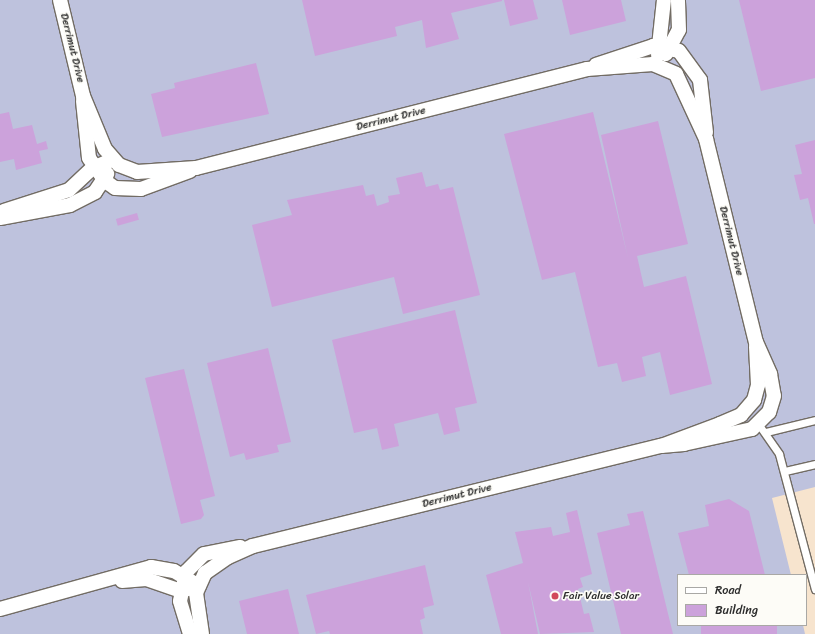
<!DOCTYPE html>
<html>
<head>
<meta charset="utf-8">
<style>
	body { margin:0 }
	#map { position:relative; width:815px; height:634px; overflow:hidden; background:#f7e4ce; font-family:Sriracha,sans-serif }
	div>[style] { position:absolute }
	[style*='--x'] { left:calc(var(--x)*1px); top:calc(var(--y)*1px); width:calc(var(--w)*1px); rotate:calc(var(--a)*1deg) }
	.industrial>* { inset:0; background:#bec2dd }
	.building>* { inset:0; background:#cca2db; transform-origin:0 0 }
	.roads { filter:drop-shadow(1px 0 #726c64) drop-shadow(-1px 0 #726c64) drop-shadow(0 1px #726c64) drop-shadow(0 -1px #726c64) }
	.lane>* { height:7px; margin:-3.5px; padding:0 3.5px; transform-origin:3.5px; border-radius:3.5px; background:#fff }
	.street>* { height:14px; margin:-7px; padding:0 7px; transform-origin:7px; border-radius:7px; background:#fff }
	.dots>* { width:11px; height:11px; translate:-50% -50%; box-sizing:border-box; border:2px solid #fdfcf7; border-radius:50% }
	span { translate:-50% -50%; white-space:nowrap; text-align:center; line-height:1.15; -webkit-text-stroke:3.5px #fdfcf7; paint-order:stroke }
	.street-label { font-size:11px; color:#2b2b2b }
	.poi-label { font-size:11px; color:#2b2b2b }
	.left { translate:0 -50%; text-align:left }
	.legend { position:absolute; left:677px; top:574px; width:130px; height:52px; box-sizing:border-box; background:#fdfcf7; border:1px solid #a9a8a5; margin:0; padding:5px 7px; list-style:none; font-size:12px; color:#2b2b2b }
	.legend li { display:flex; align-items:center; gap:8px; height:20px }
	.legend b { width:20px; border:1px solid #a9a8a5 }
</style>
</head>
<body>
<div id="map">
	<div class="industrial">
		<div style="clip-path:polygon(0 0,815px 0,815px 487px,772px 498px,791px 575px,678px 575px,678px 625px,803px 625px,805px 634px,0 634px)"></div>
	</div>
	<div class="building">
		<div style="clip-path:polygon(302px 0,502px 0,502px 1px,451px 13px,459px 39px,426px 48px,422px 20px,395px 27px,397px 36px,315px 56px)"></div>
		<div style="clip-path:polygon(504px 0,533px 0,538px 19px,510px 26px)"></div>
		<div style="clip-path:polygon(562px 0,621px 0,626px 21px,570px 35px)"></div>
		<div style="clip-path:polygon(739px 0,815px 0,815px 78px,761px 91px)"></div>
		<div style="clip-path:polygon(256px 63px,269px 114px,162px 137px,151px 94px,175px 88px,174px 83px)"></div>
		<div style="clip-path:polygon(9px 112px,13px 129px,32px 125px,37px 144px,46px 141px,48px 149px,39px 151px,42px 163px,16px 170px,14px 159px,0 162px,0 114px)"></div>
		<div style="clip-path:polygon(593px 112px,628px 258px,601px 135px,658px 121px,688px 244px,637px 256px,644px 287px,686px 276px,712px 384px,670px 395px,660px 352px,642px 357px,646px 376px,622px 382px,617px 363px,598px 367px,575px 272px,542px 280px,504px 134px)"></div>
		<div style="clip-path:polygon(815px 140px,815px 224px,814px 224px,808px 198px,800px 200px,794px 175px,802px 174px,795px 145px)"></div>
		<div style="clip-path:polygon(422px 172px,426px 187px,438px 184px,440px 190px,453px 187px,480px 295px,403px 314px,394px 277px,272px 307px,252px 225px,292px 215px,287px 200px,363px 185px,366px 196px,374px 194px,377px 206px,389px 202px,388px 196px,400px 194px,396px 178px)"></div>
		<div style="left:137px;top:213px;width:7px;height:22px;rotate:74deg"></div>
		<div style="clip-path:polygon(455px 310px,477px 403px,455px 408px,460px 431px,444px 435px,438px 413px,394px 424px,399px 446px,382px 450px,377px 428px,354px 433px,332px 340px)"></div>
		<div style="clip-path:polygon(268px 348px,291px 442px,277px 445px,279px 452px,246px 460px,244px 453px,230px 457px,207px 363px)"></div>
		<div style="clip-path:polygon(184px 369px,215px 496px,200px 500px,204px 515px,201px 519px,181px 524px,145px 378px)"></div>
		<div style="clip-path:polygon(729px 499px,749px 511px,765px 575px,689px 575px,678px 533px,709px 526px,705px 505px)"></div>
		<div style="clip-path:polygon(577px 510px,592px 574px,580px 578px,583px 587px,578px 589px,584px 614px,589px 613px,594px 632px,540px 634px,528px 582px,538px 634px,501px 634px,486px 575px,523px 563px,515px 532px,551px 527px,553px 536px,570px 532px,566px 513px)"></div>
		<div style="clip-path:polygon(643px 511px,673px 634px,621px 634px,597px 533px,630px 525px,627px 514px)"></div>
		<div style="clip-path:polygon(425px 565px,434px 605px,423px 608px,425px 618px,420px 620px,423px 634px,330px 634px,329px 631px,316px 634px,306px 595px)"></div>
		<div style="clip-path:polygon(288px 589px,299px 634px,247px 634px,239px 601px)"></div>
		<div style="left:701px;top:625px;width:76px;height:9px"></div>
	</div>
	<div class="roads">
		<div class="lane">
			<div style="--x:759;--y:425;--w:35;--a:55"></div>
			<div style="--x:779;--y:454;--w:140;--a:75.1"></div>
			<div style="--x:766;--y:432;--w:50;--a:-13.8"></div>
			<div style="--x:785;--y:471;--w:31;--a:-13"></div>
		</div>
		<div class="street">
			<div style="--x:60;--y:0;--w:99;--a:76.5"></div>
			<div style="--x:83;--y:96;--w:57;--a:67.5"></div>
			<div style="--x:105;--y:149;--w:21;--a:49"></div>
			<div style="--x:119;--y:165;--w:19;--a:21"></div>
			<div style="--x:137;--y:172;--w:59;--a:-3.9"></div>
			<div style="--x:196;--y:168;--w:403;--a:-14.2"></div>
			<div style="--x:587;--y:69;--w:66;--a:-4.3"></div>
			<div style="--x:653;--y:64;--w:25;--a:23"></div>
			<div style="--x:676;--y:74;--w:72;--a:65.2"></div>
			<div style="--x:706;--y:139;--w:209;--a:76.2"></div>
			<div style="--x:756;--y:342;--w:35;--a:66"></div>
			<div style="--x:770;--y:374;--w:22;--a:80"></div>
			<div style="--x:774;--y:396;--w:17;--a:107"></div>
			<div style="--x:769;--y:412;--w:24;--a:135"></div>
			<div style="--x:752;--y:429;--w:70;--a:167.6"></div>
			<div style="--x:684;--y:444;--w:23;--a:175"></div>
			<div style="--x:666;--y:54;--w:27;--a:-62"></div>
			<div style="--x:679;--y:30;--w:30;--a:-92"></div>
			<div style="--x:658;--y:55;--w:55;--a:-83.8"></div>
			<div style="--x:596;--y:65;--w:60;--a:-18.4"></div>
			<div style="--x:653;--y:46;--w:26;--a:11"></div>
			<div style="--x:679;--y:51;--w:36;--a:54"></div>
			<div style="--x:700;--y:80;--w:53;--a:83.5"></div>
			<div style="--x:83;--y:101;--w:57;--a:84"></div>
			<div style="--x:89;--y:158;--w:28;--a:55"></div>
			<div style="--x:105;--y:181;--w:12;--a:35"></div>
			<div style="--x:115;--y:188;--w:26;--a:2"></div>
			<div style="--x:141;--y:189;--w:52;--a:-20.2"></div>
			<div style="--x:4;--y:211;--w:68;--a:-17.9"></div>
			<div style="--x:69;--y:190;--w:33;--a:-43"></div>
			<div style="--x:93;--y:168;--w:21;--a:-23"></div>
			<div style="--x:0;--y:218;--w:71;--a:-10.5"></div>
			<div style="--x:70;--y:205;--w:28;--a:-27"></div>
			<div style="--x:95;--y:192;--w:22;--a:-56"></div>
			<div style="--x:122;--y:581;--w:24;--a:-5"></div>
			<div style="--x:146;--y:579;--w:36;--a:19"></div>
			<div style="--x:180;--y:591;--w:8;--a:-14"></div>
			<div style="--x:0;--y:609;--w:157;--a:-15.5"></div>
			<div style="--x:151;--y:567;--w:23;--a:10"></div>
			<div style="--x:174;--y:571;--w:29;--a:31"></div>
			<div style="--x:190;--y:634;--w:34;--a:-107"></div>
			<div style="--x:180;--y:601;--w:30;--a:-78"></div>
			<div style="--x:186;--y:572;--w:25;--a:-45"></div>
			<div style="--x:204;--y:554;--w:37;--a:-11"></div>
			<div style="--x:202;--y:634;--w:41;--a:-98.3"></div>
			<div style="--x:196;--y:593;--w:22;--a:-66"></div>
			<div style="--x:205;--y:573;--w:28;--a:-35"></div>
			<div style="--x:228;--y:557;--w:27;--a:-24"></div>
			<div style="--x:253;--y:546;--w:420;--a:-13.8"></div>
			<div style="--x:661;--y:446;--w:63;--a:-20.4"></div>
			<div style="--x:720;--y:424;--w:23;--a:-23"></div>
			<div style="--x:741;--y:415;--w:20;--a:-49"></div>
			<div style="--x:754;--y:400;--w:16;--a:-75"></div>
			<div style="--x:758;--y:385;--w:38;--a:-93"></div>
		</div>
	</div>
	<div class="dots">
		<div style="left:555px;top:596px;background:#d1495b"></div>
	</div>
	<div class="street-label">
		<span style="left:72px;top:48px;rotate:76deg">Derrimut Drive</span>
		<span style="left:391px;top:119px;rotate:-14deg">Derrimut Drive</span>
		<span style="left:731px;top:241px;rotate:76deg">Derrimut Drive</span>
		<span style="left:457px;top:496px;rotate:-14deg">Derrimut Drive</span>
	</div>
	<div class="poi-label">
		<span class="left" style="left:563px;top:596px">Fair Value Solar</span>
	</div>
	<ul class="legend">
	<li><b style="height:5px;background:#fff"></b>Road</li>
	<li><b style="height:11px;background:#cca2db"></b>Building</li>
	</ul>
</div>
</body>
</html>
